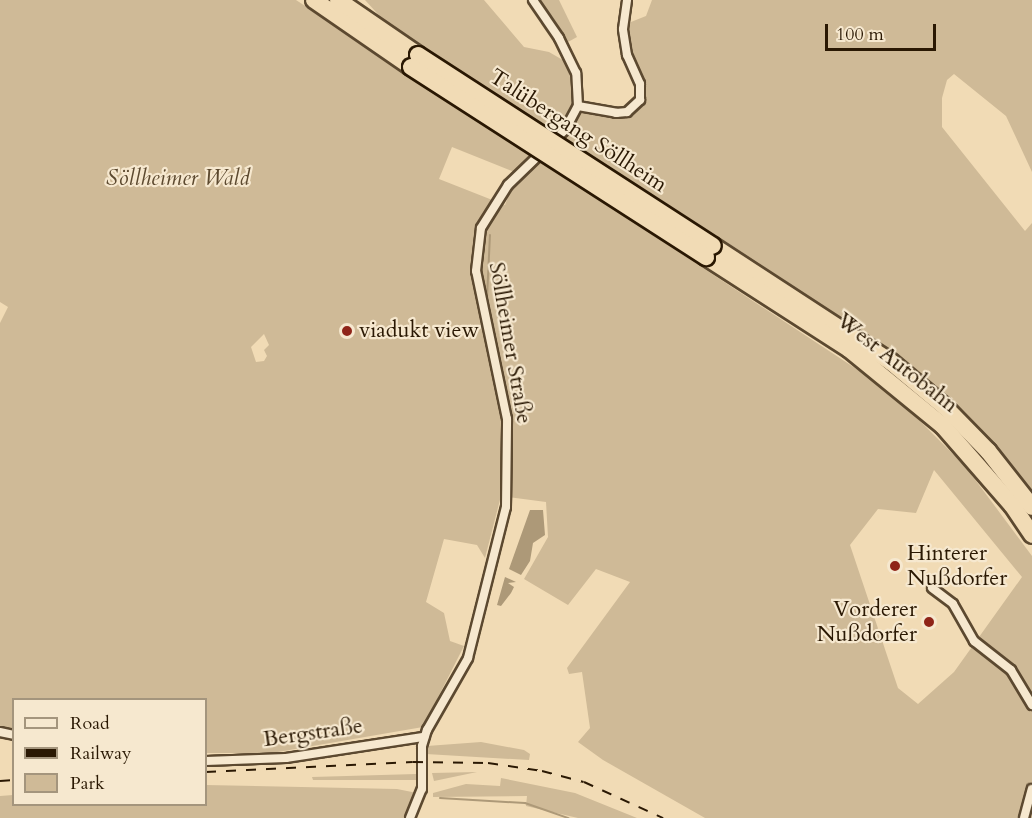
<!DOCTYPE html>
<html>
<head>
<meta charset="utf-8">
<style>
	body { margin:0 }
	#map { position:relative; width:1032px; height:818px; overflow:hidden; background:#f1dbb5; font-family:Cardo,serif }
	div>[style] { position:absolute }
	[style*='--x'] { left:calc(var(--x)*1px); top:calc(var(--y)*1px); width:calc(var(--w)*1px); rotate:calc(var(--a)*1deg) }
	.green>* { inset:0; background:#cfba97 }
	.water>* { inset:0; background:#ad9978 }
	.stream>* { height:2px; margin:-1px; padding:0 1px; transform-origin:1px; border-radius:1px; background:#ad9978 }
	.roads { filter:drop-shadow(2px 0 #5c4930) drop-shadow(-2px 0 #5c4930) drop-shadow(0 2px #5c4930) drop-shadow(0 -2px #5c4930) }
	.minor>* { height:8px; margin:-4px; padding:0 4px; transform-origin:4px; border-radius:4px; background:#f6e8cf }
	.motorway>* { height:16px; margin:-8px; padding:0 8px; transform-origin:8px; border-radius:8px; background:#f1dbb5 }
	.rail>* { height:2px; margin-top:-1px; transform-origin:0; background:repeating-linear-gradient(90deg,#2a1803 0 10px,transparent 0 20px) }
	.bridges { filter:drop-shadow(2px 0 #2a1803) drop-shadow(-2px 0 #2a1803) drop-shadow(0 2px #2a1803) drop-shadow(0 -2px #2a1803) }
	.motorway-bridge>* { height:16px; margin:-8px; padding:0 8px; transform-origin:8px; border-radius:8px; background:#f1dbb5 }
	.dots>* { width:16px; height:16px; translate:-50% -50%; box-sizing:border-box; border:3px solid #f6e8cf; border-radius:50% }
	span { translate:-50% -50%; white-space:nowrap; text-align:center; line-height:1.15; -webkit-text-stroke:4.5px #f6e8cf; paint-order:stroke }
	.street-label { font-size:22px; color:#2a1803 }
	.park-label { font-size:22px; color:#5c492f; font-style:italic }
	.poi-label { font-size:22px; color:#2a1803 }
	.left { translate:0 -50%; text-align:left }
	.right { translate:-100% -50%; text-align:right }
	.legend { position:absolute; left:12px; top:698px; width:195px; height:108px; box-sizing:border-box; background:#f6e8cf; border:2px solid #a4957d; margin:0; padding:8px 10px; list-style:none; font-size:18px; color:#2a1803 }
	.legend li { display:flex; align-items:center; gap:12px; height:30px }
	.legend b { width:30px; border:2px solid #a4957d }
	.scale { position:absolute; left:825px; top:24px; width:111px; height:27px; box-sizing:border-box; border:3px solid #2a1803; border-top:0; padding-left:8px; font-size:18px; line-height:21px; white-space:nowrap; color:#2a1803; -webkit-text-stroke:4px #f6e8cf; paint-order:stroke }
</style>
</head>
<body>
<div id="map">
	<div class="green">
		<div style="clip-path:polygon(evenodd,0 0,296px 0,864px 374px,911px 412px,965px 466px,1032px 556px,1032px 818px,705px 818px,603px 760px,578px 742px,590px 728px,582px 672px,569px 674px,567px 668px,630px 582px,596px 569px,568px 605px,524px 579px,548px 537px,546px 502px,501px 496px,485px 558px,477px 545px,444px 539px,426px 602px,444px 613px,450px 641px,464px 646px,423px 727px,272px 753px,206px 753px,206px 700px,14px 700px,13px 730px,0 726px,0 323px,8px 307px,0 302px,0 0,452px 147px,517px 173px,505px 205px,439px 179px,452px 147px,0 0,264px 334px,269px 345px,264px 350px,267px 356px,264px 361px,256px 362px,251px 347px,264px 334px,0 0,934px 470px,1022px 577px,954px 672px,918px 704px,898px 688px,850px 545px,878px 509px,916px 513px,934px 470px)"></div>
		<div style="clip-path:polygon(365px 0,484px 0,524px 47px,549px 52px,568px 63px,574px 107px,615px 116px,643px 101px,629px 55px,626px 24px,646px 16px,652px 0,1032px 0,1032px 172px,1006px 116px,954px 74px,947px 80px,942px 98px,942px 127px,1025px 231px,1032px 223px,1032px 492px,993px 444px,912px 367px,759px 263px,385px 22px)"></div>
		<div style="clip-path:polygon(537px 0,559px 0,577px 37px,568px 42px)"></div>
		<div style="clip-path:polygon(481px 742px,524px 750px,530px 754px,529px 760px,426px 754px,427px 746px)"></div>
		<div style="clip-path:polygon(477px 772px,434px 781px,432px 773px)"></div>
		<div style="clip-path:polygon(416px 774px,416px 780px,313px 780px,312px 777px)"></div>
		<div style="clip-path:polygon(501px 778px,575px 793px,637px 818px,578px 818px,526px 806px,527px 796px,433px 797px,433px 793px,466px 784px,500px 786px)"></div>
		<div style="clip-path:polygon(206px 785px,397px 789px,417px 793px,406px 818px,0 818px,0 796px,13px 795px,14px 804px,206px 804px)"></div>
	</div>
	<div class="water">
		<div style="clip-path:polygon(530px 510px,543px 510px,545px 535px,533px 543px,530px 561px,521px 575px,509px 569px)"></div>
		<div style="clip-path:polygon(505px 577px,516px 582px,508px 583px,514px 587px,511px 593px,501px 606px,497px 605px)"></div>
	</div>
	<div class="stream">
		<div style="--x:487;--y:298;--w:63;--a:-87.3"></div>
		<div style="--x:440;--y:798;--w:85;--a:3.4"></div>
		<div style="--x:525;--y:803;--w:46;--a:19.2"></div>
	</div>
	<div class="roads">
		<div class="minor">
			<div style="--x:578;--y:106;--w:39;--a:10"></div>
			<div style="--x:616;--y:113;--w:11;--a:-5"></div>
			<div style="--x:627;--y:112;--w:18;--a:-43"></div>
			<div style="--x:640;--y:100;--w:16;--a:-90"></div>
			<div style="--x:640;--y:84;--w:32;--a:-114"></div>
			<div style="--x:627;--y:55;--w:26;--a:-99"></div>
			<div style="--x:623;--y:29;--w:29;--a:-82"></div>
			<div style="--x:932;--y:588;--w:26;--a:37"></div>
			<div style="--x:953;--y:604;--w:43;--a:60.4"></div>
			<div style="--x:974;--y:641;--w:47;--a:38.1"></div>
			<div style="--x:1011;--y:670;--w:41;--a:59"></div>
			<div style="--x:0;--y:732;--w:14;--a:12"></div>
			<div style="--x:206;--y:761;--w:80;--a:-2.1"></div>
			<div style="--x:286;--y:758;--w:140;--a:-8.7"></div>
			<div style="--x:410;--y:818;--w:31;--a:-68"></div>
			<div style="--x:422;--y:789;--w:43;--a:-90"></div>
			<div style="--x:422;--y:746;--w:17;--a:-73"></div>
			<div style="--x:427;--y:730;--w:83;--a:-60.3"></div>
			<div style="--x:468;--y:658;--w:156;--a:-75.9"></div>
			<div style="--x:506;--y:507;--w:88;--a:-89.3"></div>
			<div style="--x:507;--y:419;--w:151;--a:-101.8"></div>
			<div style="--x:476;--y:271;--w:43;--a:-83.4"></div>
			<div style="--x:481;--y:228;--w:51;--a:-57.9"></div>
			<div style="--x:508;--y:185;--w:79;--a:-44"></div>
			<div style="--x:565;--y:130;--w:27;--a:-62"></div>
			<div style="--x:578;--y:106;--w:33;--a:-93"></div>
			<div style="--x:576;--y:73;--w:39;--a:-116"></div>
			<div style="--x:559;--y:38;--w:46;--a:-124.4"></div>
			<div style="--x:1024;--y:818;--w:30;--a:-75"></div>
		</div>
		<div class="motorway">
			<div style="--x:314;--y:0;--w:118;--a:34.6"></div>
			<div style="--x:338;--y:0;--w:97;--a:34.5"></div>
			<div style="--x:713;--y:246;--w:212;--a:33.1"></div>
			<div style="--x:891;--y:362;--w:70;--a:39.8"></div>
			<div style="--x:945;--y:407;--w:62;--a:45.7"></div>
			<div style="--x:988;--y:451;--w:71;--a:51.8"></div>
			<div style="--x:706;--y:257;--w:170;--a:32.8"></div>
			<div style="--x:849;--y:349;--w:122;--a:39.3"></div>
			<div style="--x:943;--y:426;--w:105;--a:48.9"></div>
			<div style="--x:1012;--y:505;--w:36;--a:56"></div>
		</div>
	</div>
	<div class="rail">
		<div style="--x:206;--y:772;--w:207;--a:-2.8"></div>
		<div style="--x:413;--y:762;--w:75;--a:0.8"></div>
		<div style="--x:488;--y:763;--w:55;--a:8.4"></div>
		<div style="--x:542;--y:771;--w:43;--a:14.7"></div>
		<div style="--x:584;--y:782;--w:87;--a:24.5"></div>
		<div style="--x:0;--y:781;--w:14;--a:-4"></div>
	</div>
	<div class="bridges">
		<div class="motorway-bridge">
			<div style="--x:418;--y:55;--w:351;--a:32.9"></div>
			<div style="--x:411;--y:67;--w:351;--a:32.8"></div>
		</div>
	</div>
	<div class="dots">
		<div style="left:347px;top:331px;background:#8f2418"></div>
		<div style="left:895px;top:566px;background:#8f2418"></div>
		<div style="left:929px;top:622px;background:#8f2418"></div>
	</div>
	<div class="street-label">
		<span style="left:578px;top:131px;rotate:33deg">Talübergang Söllheim</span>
		<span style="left:510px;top:343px;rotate:80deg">Söllheimer Straße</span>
		<span style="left:897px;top:363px;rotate:38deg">West Autobahn</span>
		<span style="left:313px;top:733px;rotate:-8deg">Bergstraße</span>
	</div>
	<div class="park-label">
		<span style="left:178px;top:179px">Söllheimer Wald</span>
	</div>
	<div class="poi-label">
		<span class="left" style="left:359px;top:331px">viadukt view</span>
		<span class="left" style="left:907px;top:566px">Hinterer<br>Nußdorfer</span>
		<span class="right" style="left:917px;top:622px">Vorderer<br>Nußdorfer</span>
	</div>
	<ul class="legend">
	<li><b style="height:8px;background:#f6e8cf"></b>Road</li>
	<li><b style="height:8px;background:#2a1803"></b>Railway</li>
	<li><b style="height:16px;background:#cfba97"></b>Park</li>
	</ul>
	<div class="scale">100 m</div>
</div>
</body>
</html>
